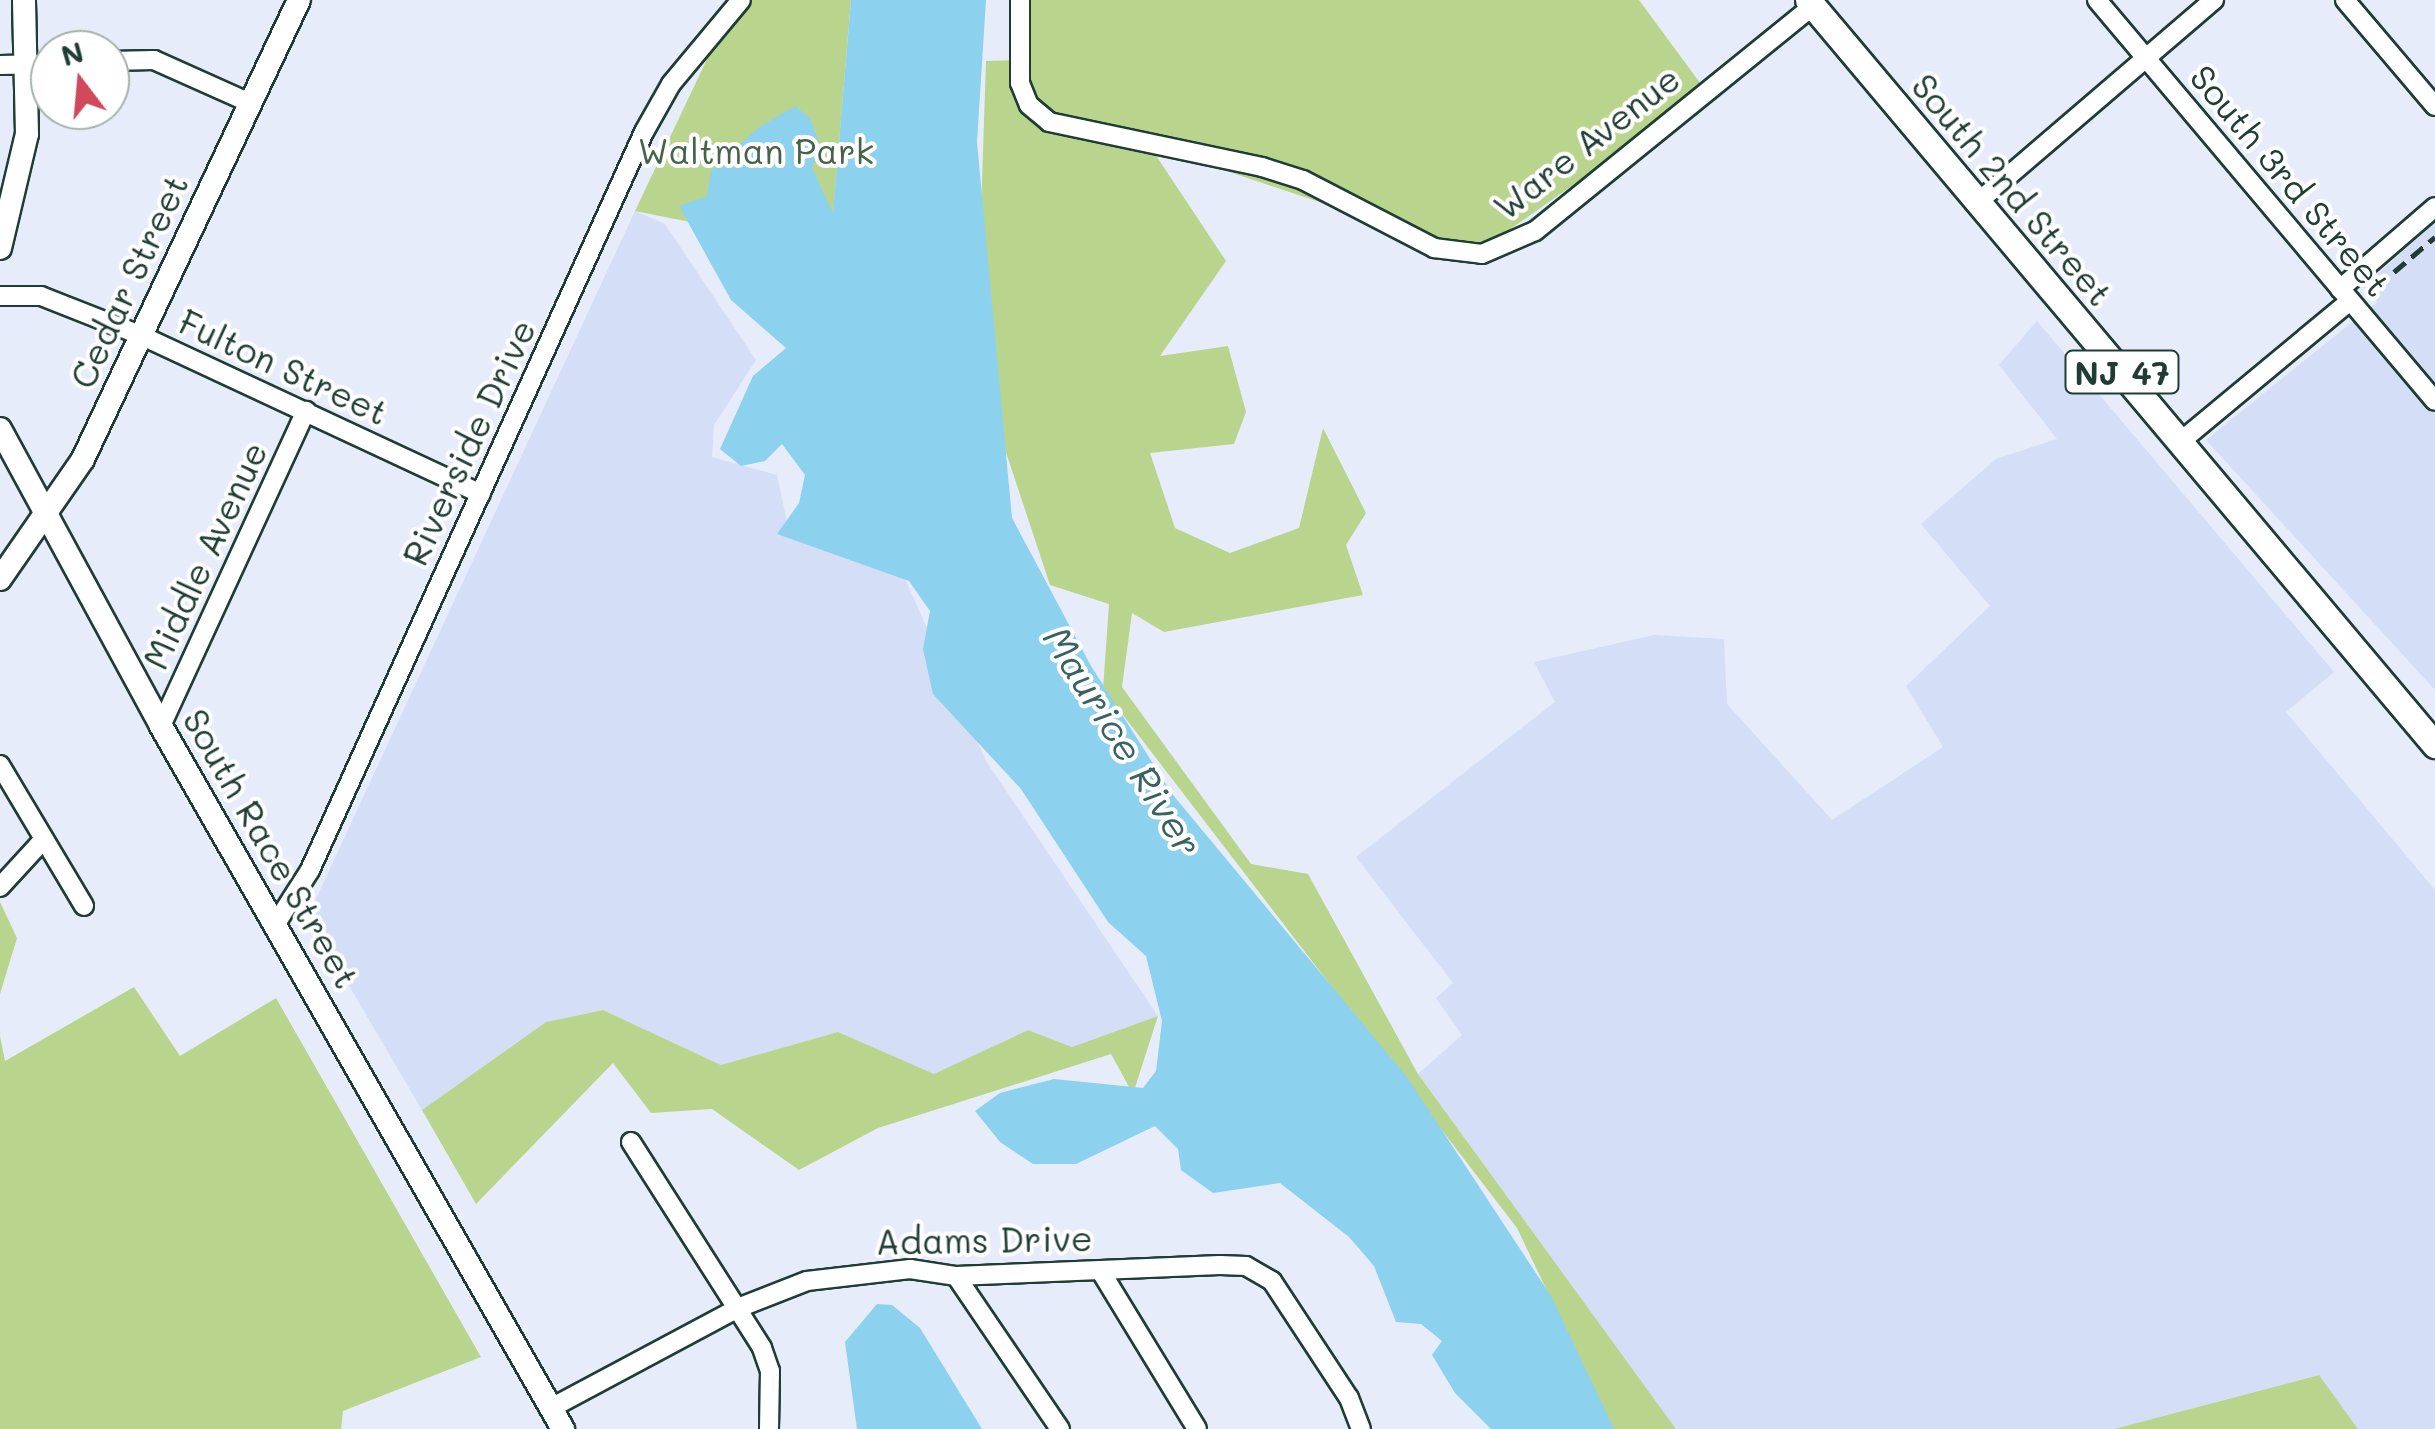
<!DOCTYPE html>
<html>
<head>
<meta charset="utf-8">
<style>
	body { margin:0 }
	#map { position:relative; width:2435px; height:1429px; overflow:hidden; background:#e6ecfa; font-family:Mali,sans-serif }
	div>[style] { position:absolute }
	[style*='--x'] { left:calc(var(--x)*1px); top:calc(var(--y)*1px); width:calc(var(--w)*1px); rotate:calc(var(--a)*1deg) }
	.built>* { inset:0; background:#d4def6 }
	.green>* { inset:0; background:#b9d58d }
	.water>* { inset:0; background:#8cd1ee }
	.roads { filter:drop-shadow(2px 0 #1f3d34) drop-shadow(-2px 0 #1f3d34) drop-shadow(0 2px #1f3d34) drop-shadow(0 -2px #1f3d34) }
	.street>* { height:18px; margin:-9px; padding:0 9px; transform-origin:9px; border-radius:9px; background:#fff }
	.secondary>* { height:22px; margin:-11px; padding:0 11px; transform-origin:11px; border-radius:11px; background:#fff }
	.primary>* { height:25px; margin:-12.5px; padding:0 12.5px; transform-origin:12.5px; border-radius:12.5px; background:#fff }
	.rail>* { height:5px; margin-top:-2.5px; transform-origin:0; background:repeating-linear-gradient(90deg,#1f3d34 0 15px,transparent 0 23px) }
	span { translate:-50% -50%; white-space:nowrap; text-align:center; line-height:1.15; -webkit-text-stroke:8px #fff; paint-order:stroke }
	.shield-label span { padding:2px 8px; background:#fff; border:2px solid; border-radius:8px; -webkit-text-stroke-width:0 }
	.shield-label { font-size:32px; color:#1f3d34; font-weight:700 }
	.street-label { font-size:35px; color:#1f3d34 }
	.park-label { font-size:35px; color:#46634a }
	.water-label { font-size:38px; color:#3a6262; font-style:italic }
	.north { position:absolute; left:30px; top:30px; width:100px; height:100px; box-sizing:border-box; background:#fff; border:2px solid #a5b1ae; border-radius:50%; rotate:344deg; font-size:28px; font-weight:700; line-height:40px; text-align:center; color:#1f3d34 }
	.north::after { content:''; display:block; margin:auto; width:35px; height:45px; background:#d1495b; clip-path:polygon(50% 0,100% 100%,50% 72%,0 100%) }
</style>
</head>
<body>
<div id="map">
	<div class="built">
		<div style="clip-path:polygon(635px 211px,665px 224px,756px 360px,714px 425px,712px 457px,777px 475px,790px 536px,898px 563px,986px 761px,1158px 1016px,1072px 1047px,1027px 1030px,934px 1075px,838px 1032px,721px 1065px,603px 1010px,546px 1022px,422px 1110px,308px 916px)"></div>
		<div style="clip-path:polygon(2435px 222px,2435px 690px,2206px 440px,2377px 302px,2363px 287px)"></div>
		<div style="clip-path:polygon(2037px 321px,2334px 672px,2286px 712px,2435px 890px,2435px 1429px,2358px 1429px,2318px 1375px,2114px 1429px,1676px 1429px,1418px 1074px,1462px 1035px,1436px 998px,1453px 983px,1356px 857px,1555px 702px,1534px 662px,1654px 635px,1724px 639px,1727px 704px,1832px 820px,1943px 747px,1906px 686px,1990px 606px,1921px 524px,1996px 459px,2057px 439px,1999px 365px)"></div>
	</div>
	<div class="green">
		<div style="clip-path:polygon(735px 0,851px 0,833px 215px,770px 238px,635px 211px)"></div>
		<div style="clip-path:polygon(1021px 0,1639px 0,1706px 91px,1475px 254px,1149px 145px,1226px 261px,1160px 356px,1228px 346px,1246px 412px,1234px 444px,1150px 453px,1175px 528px,1230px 553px,1299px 528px,1323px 428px,1366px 513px,1346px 545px,1363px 595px,1164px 632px,1132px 613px,1122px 687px,1251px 864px,1308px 874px,1418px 1074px,1676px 1429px,1613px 1429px,1517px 1228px,1103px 689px,1109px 604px,1050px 585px,976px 362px,986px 61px,1020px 60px)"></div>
		<div style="clip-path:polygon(0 902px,17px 938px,0 994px)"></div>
		<div style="clip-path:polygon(134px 987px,180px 1056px,276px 998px,481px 1357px,343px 1411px,341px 1429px,0 1429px,0 1036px,5px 1061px)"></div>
		<div style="clip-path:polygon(603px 1010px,721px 1065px,838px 1032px,934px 1074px,1028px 1030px,1072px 1047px,1158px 1016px,1133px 1094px,1111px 1054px,878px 1128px,799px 1170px,712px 1109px,651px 1113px,613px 1063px,476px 1204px,422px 1110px,546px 1022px)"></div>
		<div style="clip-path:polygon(2319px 1375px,2358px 1429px,2114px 1429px)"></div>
	</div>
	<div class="water">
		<div style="clip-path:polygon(851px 0,986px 0,977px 142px,1012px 518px,1091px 666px,1173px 795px,1407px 1077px,1551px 1296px,1614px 1429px,1491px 1429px,1455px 1393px,1432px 1355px,1442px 1341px,1421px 1324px,1396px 1322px,1374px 1266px,1349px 1237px,1280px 1183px,1213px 1193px,1181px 1170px,1178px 1149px,1155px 1126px,1076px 1164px,1033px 1164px,1000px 1142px,975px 1111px,1000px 1093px,1054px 1079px,1143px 1088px,1156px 1071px,1162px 1021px,1146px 956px,1108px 922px,1021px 789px,933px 694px,923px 649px,930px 611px,909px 581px,777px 534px,799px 503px,805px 475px,782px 444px,765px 461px,741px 466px,720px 449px,753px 376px,786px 348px,731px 300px,679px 206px,707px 196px,711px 171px,758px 128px,795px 106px,810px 118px,820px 145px,812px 168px,833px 213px)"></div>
		<div style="clip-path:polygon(877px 1304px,892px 1305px,920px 1328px,982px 1429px,857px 1429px,845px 1342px)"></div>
	</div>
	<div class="roads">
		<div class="street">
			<div style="--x:1020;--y:0;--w:83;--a:90"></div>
			<div style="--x:1020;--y:83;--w:24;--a:68"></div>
			<div style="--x:1029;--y:105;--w:26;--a:40"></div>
			<div style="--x:1049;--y:122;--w:218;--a:11.9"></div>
			<div style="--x:1262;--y:167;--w:43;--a:17.6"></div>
			<div style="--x:1303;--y:180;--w:148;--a:27.4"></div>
			<div style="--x:1434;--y:248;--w:48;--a:7.1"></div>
			<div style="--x:1482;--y:254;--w:58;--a:-23.5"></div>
			<div style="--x:1535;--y:231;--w:358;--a:-39"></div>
			<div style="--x:2097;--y:0;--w:524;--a:49.87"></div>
			<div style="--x:2345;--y:0;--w:139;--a:49.7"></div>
			<div style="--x:110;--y:61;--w:44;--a:-1.3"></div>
			<div style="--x:154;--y:60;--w:105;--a:24.1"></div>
			<div style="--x:0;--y:65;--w:50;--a:-1.1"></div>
			<div style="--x:1978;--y:202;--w:311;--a:-40.6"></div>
			<div style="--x:2340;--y:289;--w:125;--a:-40.8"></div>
			<div style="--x:0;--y:296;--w:41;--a:0"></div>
			<div style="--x:41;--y:296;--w:106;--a:21.5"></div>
			<div style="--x:140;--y:335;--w:376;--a:25"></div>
			<div style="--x:2180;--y:442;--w:221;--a:-39.7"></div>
			<div style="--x:161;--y:726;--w:347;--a:-65.3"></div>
			<div style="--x:0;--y:765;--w:164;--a:59.2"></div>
			<div style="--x:0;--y:887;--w:65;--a:-47.5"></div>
			<div style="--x:275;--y:925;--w:65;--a:-57.5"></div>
			<div style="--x:310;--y:870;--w:810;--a:-65.65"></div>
			<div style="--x:644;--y:132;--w:55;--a:-60.6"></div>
			<div style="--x:671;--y:84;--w:109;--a:-50.2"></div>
			<div style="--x:631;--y:1142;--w:244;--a:57.5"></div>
			<div style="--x:762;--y:1348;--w:24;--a:71"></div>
			<div style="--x:770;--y:1371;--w:58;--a:91"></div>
			<div style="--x:1100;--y:1270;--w:186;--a:58.6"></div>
			<div style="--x:956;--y:1276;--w:185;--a:55.8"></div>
			<div style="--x:551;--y:1408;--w:212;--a:-28.1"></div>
			<div style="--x:738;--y:1308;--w:74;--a:-21.4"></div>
			<div style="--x:807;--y:1281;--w:104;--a:-6.6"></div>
			<div style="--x:910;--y:1269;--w:47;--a:8.7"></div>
			<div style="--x:956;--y:1276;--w:264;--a:-2.4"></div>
			<div style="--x:1220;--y:1265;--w:26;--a:2"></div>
			<div style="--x:1246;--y:1266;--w:30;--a:30"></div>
			<div style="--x:1272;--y:1281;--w:140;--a:56.7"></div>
			<div style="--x:1349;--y:1398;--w:33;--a:69"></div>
		</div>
		<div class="secondary">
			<div style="--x:0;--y:248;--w:117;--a:-76.7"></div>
			<div style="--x:27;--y:134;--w:134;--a:-91.3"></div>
			<div style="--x:0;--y:429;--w:338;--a:61.5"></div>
			<div style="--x:161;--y:726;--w:810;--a:60.24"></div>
			<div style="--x:0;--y:579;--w:146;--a:-55.3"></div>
			<div style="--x:83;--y:459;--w:507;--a:-64.8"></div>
		</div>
		<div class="primary">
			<div style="--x:1808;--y:0;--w:974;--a:49.92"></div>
		</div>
	</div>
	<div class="rail">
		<div style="--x:2394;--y:272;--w:54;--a:-40.5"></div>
	</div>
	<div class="shield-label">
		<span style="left:2122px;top:372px">NJ 47</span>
	</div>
	<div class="street-label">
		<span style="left:1586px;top:142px;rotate:-38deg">Ware Avenue</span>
		<span style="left:2291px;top:180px;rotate:50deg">South 3rd Street</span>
		<span style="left:2013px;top:189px;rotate:50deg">South 2nd Street</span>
		<span style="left:128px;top:281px;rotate:-65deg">Cedar Street</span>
		<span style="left:284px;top:366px;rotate:25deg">Fulton Street</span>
		<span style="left:468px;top:442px;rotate:-65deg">Riverside Drive</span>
		<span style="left:204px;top:555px;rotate:-65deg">Middle Avenue</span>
		<span style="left:272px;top:848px;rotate:60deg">South Race Street</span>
		<span style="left:984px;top:1239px;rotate:-1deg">Adams Drive</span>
	</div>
	<div class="park-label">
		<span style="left:756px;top:150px">Waltman Park</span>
	</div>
	<div class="water-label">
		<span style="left:1123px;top:741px;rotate:58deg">Maurice River</span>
	</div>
	<div class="north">N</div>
</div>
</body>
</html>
